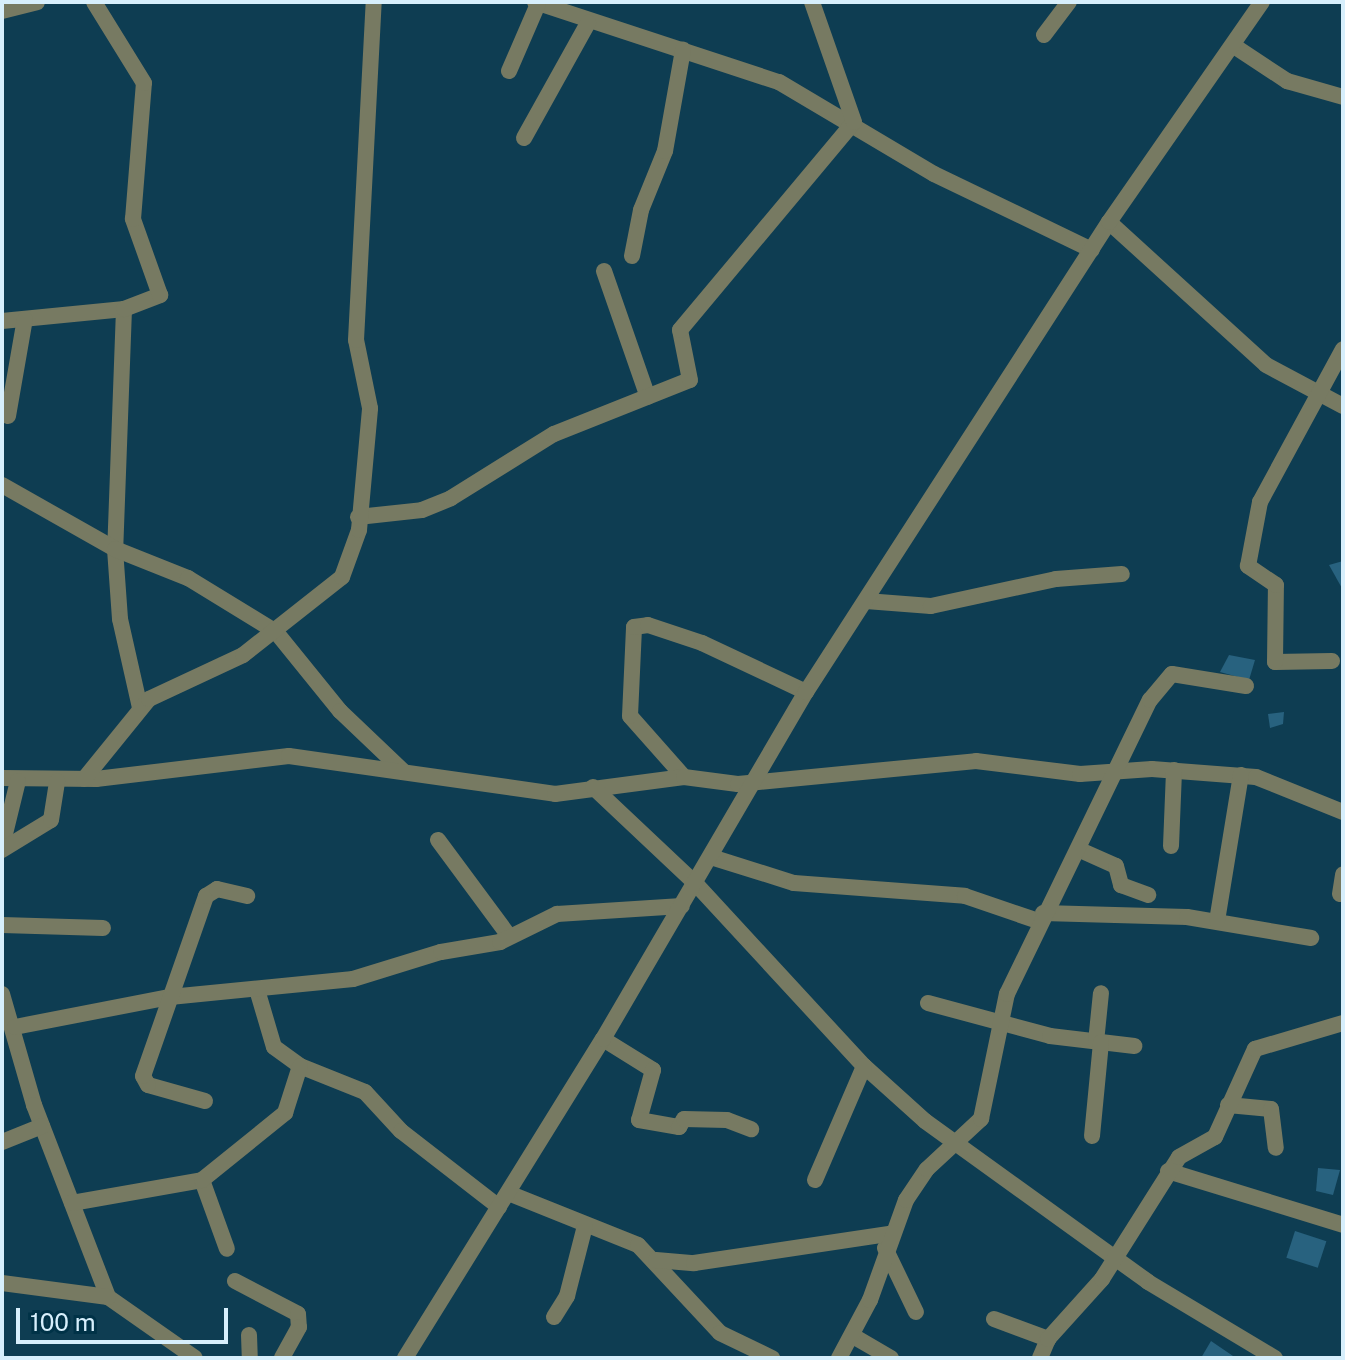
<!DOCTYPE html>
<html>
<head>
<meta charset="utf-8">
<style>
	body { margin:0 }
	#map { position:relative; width:1345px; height:1360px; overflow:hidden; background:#0e3d52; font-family:"Public Sans",sans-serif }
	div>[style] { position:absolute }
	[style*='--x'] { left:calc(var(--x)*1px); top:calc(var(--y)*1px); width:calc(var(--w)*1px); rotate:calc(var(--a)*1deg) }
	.building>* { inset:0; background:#28627f; transform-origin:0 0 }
	.minor>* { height:16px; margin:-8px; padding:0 8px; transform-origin:8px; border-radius:8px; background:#777a62 }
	span { translate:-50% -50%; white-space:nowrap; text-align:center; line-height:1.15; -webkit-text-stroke:8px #003247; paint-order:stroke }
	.frame { position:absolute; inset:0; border:4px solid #d7effc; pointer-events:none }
	.scale { position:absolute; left:16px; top:1308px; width:212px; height:36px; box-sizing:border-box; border:4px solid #d7effc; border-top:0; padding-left:10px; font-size:24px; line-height:28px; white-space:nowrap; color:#d7effc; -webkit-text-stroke:6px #003247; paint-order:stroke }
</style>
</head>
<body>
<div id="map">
	<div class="building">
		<div style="clip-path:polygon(1343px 561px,1343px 590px,1329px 565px)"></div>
		<div style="clip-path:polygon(1229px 655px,1255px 660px,1249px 680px,1220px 672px)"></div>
		<div style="clip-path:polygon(1284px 712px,1283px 724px,1270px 728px,1268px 714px)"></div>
		<div style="clip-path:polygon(1318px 1168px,1340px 1170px,1333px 1195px,1316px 1191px)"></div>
		<div style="left:1295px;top:1231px;width:33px;height:28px;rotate:18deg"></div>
		<div style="clip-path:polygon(1211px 1341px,1236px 1358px,1201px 1358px)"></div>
	</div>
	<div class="minor">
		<div style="--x:535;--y:2;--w:257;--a:18.2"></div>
		<div style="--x:779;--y:82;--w:180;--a:30.7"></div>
		<div style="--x:934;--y:174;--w:175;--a:25.7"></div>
		<div style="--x:2;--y:11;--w:36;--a:-14"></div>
		<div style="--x:1044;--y:35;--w:41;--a:-52.9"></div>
		<div style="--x:1234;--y:46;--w:64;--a:33.4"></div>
		<div style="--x:1287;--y:81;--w:58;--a:15.9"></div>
		<div style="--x:509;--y:71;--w:73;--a:-66.6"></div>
		<div style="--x:524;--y:138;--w:132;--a:-60.9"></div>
		<div style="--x:1109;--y:222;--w:212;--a:42.3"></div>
		<div style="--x:1266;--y:365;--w:87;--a:28"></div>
		<div style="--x:632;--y:256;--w:47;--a:-78.9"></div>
		<div style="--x:641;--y:210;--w:64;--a:-67.9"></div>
		<div style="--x:665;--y:151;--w:103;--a:-79.9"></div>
		<div style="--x:604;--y:271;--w:133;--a:70.8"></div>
		<div style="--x:124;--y:309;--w:240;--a:92.1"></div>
		<div style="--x:115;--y:549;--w:70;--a:85.9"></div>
		<div style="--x:120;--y:619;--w:91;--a:77.3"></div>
		<div style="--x:2;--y:321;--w:123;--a:-5.6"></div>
		<div style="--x:124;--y:309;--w:39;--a:-21"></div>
		<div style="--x:160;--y:295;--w:81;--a:-109.6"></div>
		<div style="--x:133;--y:219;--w:136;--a:-85.4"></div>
		<div style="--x:144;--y:83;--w:95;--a:-121.7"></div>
		<div style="--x:8;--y:416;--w:98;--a:-80.1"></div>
		<div style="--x:2;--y:485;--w:130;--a:29.5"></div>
		<div style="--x:115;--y:549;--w:79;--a:21.7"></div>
		<div style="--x:188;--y:578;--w:103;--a:31.5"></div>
		<div style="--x:276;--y:632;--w:102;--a:51"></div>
		<div style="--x:340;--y:711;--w:86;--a:43.6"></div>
		<div style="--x:358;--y:517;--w:64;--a:-6.2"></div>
		<div style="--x:422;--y:510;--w:31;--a:-22"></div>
		<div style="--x:451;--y:498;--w:121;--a:-31.9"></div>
		<div style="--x:554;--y:434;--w:146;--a:-21.7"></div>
		<div style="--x:690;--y:380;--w:51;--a:-101.3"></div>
		<div style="--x:680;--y:330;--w:271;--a:-50.1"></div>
		<div style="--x:854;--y:122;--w:127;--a:-109.3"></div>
		<div style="--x:866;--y:601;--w:65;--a:4.4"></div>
		<div style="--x:931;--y:606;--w:128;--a:-12.2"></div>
		<div style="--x:1056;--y:579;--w:66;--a:-4.3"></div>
		<div style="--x:1332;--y:661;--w:57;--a:179"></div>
		<div style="--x:1275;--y:662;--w:77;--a:-89.3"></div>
		<div style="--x:1276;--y:585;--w:34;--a:-146"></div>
		<div style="--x:1248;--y:566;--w:65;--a:-79.4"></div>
		<div style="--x:1260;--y:502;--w:174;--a:-61.5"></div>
		<div style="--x:684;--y:777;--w:81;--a:-131.5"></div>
		<div style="--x:630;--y:716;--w:89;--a:-87.4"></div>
		<div style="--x:634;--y:627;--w:14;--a:-8"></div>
		<div style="--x:648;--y:625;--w:57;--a:18.4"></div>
		<div style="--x:702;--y:643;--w:115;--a:25.2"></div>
		<div style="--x:2;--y:778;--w:94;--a:0.6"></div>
		<div style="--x:96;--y:779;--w:194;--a:-6.8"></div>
		<div style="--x:289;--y:756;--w:269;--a:8.1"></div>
		<div style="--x:555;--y:794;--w:130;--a:-7.5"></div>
		<div style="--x:684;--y:777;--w:54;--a:7.4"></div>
		<div style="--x:738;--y:784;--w:239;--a:-5.5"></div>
		<div style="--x:976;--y:761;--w:105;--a:7.1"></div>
		<div style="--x:1080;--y:774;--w:72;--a:-4"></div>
		<div style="--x:1152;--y:769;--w:104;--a:4.4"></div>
		<div style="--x:1256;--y:777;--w:94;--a:21.9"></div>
		<div style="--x:84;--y:779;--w:103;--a:-50.9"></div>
		<div style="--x:149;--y:699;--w:104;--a:-25.1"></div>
		<div style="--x:243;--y:655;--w:126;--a:-38.2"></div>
		<div style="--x:342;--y:577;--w:50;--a:-70.1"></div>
		<div style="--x:359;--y:530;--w:122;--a:-84.8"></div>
		<div style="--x:370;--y:408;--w:69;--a:-101.6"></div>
		<div style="--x:356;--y:340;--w:338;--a:-87"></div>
		<div style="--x:593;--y:787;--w:140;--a:43.3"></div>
		<div style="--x:695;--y:883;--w:249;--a:47.3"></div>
		<div style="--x:864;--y:1066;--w:82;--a:42"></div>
		<div style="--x:925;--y:1121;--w:275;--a:35.8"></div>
		<div style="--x:1148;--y:1282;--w:148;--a:30.9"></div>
		<div style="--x:438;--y:840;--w:119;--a:53.5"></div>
		<div style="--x:2;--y:846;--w:67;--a:-76.2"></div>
		<div style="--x:1171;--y:846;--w:76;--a:-87.7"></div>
		<div style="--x:2;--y:850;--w:57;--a:-31.5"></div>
		<div style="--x:51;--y:820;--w:39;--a:-81"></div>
		<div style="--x:1080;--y:850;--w:39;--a:24"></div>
		<div style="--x:1116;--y:866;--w:20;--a:75"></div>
		<div style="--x:1121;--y:885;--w:29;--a:20"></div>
		<div style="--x:711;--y:857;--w:87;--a:17.4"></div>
		<div style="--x:794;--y:883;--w:171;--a:4.3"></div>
		<div style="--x:965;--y:896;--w:77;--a:18.9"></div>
		<div style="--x:1340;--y:894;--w:20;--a:-81"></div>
		<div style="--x:1043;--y:913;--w:144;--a:1.6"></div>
		<div style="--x:1187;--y:917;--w:126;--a:9.6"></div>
		<div style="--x:1217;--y:921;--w:148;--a:-80.7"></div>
		<div style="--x:2;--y:925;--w:101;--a:1.7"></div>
		<div style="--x:258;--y:993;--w:56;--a:73.5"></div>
		<div style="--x:274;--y:1047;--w:32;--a:36"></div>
		<div style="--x:300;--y:1066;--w:70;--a:21.8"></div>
		<div style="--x:365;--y:1092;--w:53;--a:47.3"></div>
		<div style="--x:401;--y:1131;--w:124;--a:37.8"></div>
		<div style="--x:2;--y:994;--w:116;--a:73.9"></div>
		<div style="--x:34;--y:1105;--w:206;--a:68.9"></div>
		<div style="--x:108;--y:1297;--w:106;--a:35"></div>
		<div style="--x:928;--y:1003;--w:126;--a:15.1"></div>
		<div style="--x:1050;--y:1036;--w:85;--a:6.8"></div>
		<div style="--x:15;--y:1027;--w:158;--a:-11"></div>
		<div style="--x:170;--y:997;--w:184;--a:-5.6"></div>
		<div style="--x:353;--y:979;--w:92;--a:-17.1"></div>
		<div style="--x:441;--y:952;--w:60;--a:-9.6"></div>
		<div style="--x:500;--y:942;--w:64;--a:-26.2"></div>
		<div style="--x:557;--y:914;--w:125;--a:-3.7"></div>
		<div style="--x:603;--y:1039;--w:59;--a:31.8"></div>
		<div style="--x:653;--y:1070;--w:52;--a:105.6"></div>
		<div style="--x:639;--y:1120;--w:41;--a:9.9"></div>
		<div style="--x:679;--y:1127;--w:9;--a:-58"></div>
		<div style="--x:684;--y:1119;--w:43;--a:1.3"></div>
		<div style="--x:727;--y:1120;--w:26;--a:21"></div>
		<div style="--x:1096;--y:1042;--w:49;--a:-84.2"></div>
		<div style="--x:205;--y:1101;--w:59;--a:-164.3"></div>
		<div style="--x:148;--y:1085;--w:10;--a:-119"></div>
		<div style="--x:143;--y:1076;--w:191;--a:-70.7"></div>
		<div style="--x:206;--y:896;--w:13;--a:-32"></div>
		<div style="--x:217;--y:889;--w:31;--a:13"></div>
		<div style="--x:1228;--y:1105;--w:43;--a:5.3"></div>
		<div style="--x:1271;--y:1109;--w:39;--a:83"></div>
		<div style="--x:1092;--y:1136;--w:94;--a:-84.5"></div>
		<div style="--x:2;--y:1142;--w:43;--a:-21.8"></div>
		<div style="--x:1168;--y:1171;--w:183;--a:17.1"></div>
		<div style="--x:202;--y:1180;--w:73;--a:70.1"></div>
		<div style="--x:815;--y:1180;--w:124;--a:-66.7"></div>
		<div style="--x:508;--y:1193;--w:140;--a:21.8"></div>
		<div style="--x:638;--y:1245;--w:120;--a:47"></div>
		<div style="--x:720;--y:1333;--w:58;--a:25.7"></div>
		<div style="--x:72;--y:1203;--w:132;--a:-10"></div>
		<div style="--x:202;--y:1180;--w:107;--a:-38.9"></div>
		<div style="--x:285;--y:1113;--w:49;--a:-72.3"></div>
		<div style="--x:885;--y:1248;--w:71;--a:64.2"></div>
		<div style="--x:656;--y:1260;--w:38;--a:5"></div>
		<div style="--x:694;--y:1263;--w:197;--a:-8.5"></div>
		<div style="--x:235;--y:1281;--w:71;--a:27.6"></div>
		<div style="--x:298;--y:1314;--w:13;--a:86"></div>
		<div style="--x:299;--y:1327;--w:35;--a:119"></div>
		<div style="--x:2;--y:1283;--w:107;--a:7.5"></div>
		<div style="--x:554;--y:1317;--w:25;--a:-58"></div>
		<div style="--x:567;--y:1296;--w:72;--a:-75.6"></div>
		<div style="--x:994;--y:1319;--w:58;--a:20.3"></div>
		<div style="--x:249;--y:1335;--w:23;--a:88"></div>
		<div style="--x:853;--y:1336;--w:44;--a:30.1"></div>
		<div style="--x:405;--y:1358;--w:375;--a:-58.2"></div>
		<div style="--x:603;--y:1039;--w:402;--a:-59.7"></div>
		<div style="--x:806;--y:692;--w:559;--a:-57.19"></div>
		<div style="--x:1109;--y:222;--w:268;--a:-55.2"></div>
		<div style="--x:839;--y:1358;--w:66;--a:-61.9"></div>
		<div style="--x:870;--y:1300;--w:106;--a:-70.2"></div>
		<div style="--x:906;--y:1200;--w:37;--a:-56"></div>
		<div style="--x:927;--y:1169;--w:74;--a:-42.8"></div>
		<div style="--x:981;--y:1119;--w:128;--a:-78.3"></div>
		<div style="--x:1007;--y:994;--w:327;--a:-64.1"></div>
		<div style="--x:1150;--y:700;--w:34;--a:-50"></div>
		<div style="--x:1172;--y:674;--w:75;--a:9.2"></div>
		<div style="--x:1040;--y:1358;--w:21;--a:-67"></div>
		<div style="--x:1048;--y:1339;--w:81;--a:-48"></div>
		<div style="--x:1102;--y:1279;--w:144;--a:-57.7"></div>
		<div style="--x:1179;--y:1157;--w:41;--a:-29.1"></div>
		<div style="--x:1215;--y:1137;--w:97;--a:-65.6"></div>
		<div style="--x:1255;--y:1049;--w:92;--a:-16.5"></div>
	</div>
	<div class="frame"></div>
	<div class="scale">100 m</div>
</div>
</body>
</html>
